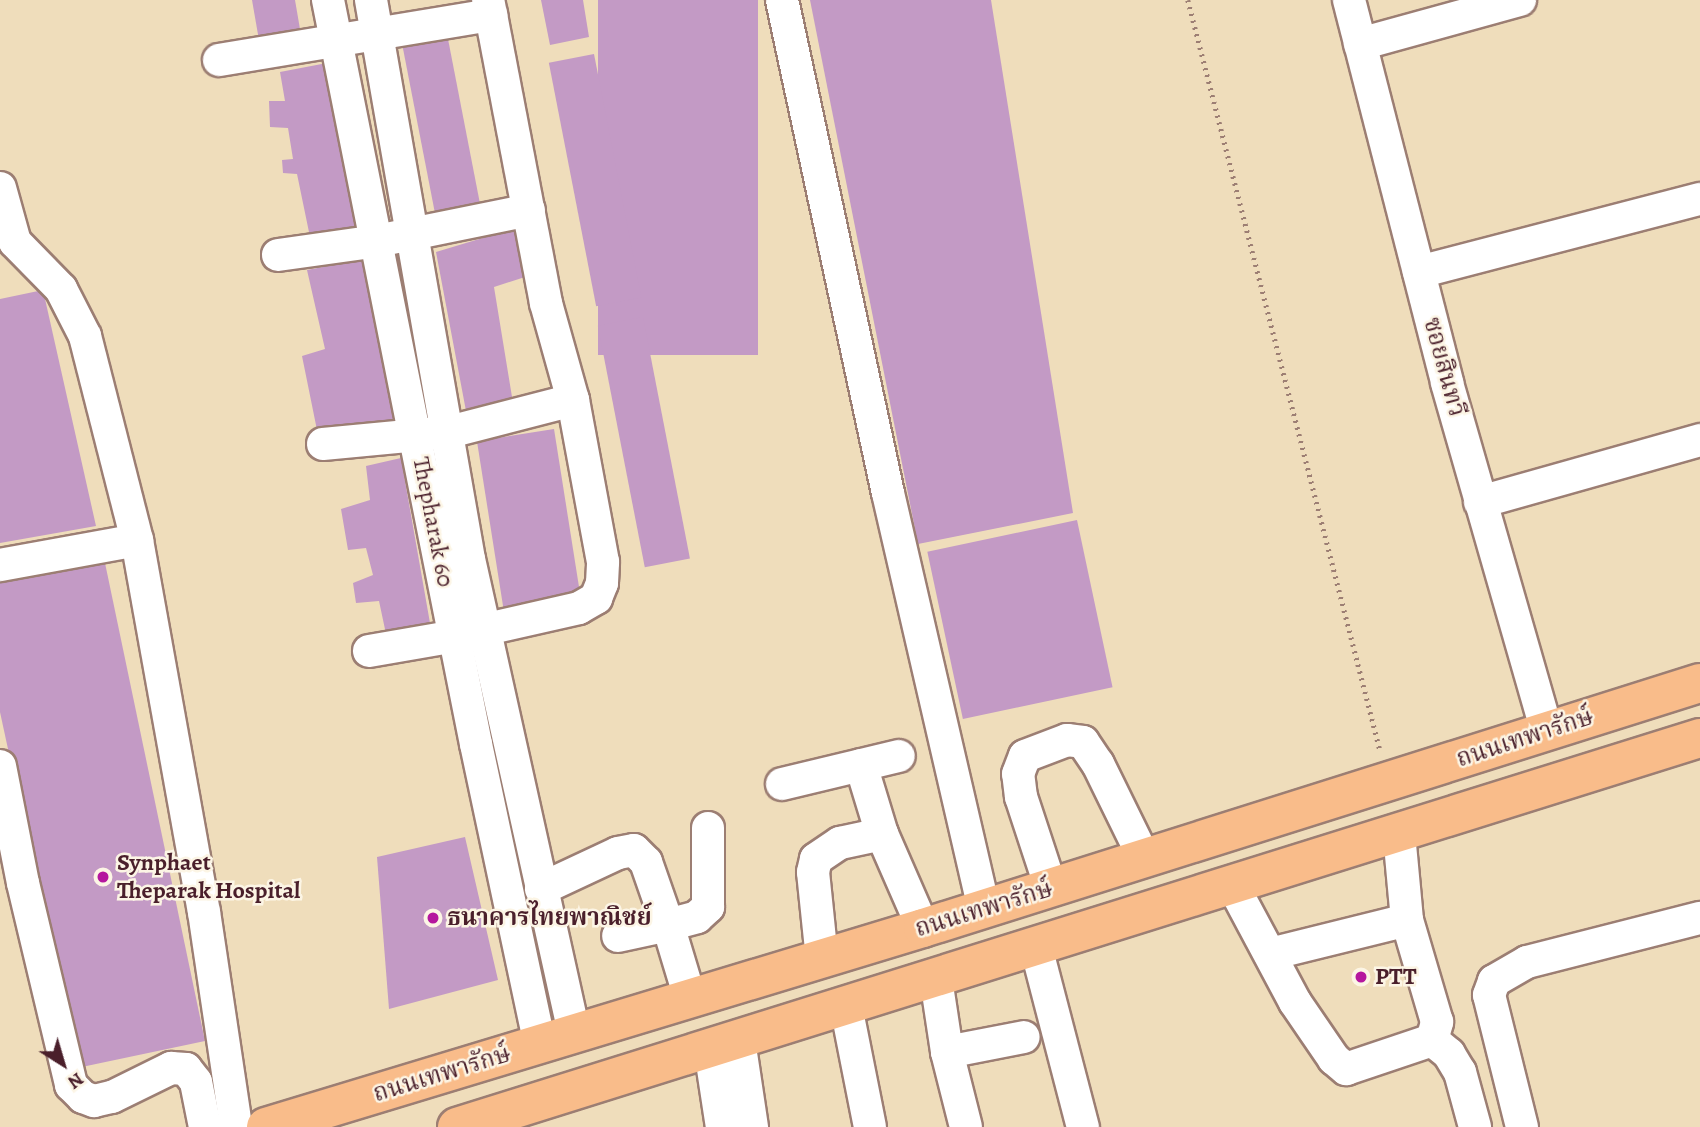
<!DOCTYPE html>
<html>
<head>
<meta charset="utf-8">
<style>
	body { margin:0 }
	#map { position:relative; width:1700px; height:1127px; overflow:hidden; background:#efddbb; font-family:Alegreya,"Noto Serif Thai",serif }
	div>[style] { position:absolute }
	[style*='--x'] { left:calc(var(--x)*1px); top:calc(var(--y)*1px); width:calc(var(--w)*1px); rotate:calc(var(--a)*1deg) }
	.building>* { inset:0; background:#c39ac5; transform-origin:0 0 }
	.path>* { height:4.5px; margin-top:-2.25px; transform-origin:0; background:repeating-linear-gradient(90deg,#9c7e73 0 2px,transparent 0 7px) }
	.roads { filter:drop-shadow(2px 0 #9c7e73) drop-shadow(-2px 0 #9c7e73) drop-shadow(0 2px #9c7e73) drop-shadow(0 -2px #9c7e73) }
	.minor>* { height:32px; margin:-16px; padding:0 16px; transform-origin:16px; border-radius:16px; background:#fff }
	.major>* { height:38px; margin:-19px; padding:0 19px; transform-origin:19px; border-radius:19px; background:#f9bc8a }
	.dots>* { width:19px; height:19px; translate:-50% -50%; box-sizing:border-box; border:4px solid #fcf5e5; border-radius:50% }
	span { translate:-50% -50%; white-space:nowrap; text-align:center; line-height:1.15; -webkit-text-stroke:5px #fcf5e5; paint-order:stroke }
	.street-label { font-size:24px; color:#4a1f2b }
	.poi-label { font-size:24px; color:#4a1f2b; font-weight:700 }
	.left { translate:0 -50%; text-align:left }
	.north { position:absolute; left:28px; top:1029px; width:70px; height:70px; -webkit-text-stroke:5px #fcf5e5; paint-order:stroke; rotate:143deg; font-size:19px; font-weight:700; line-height:28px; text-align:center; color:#4a1f2b }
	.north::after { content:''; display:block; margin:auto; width:24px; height:32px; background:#4a1f2b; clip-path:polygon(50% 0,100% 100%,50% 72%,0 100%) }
</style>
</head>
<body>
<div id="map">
	<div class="building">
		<div style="clip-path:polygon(252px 0,295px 0,301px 35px,260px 46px)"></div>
		<div style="clip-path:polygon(541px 0,583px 0,589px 37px,550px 45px)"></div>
		<div style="left:598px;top:0;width:160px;height:355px"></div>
		<div style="clip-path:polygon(810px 0,991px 0,1073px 513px,918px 544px)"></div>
		<div style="left:448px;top:39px;width:169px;height:46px;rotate:79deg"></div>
		<div style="left:594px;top:54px;width:248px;height:46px;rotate:79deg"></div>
		<div style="clip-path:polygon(327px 63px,357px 231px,310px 237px,297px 174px,283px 173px,282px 160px,293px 159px,288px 128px,270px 127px,269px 101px,285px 101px,280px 72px)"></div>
		<div style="clip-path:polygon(516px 228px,525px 277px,494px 287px,513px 403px,466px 411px,436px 252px)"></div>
		<div style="clip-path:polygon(365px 259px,395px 425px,318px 435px,302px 356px,325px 349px,307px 270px)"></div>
		<div style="clip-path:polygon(43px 290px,96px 526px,0 543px,0 299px)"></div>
		<div style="left:643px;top:317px;width:246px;height:46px;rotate:79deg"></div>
		<div style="left:554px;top:429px;width:168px;height:78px;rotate:81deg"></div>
		<div style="clip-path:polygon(401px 458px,430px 623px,386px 634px,379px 601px,356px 603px,353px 583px,373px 575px,366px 548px,348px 550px,341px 509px,370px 500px,366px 466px)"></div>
		<div style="left:1077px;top:520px;width:171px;height:153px;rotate:78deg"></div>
		<div style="clip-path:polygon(105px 563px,205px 1041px,77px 1068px,0 712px,0 580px)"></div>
		<div style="clip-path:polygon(465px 837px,498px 980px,389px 1009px,377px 857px)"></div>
	</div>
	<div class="path">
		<div style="--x:1188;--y:0;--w:774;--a:75.64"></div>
	</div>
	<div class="roads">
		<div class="minor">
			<div style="--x:328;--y:0;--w:759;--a:78.75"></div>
			<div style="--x:476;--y:744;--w:307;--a:78"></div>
			<div style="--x:371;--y:0;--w:568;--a:80.06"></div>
			<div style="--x:469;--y:559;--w:486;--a:77.5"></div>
			<div style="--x:782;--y:0;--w:504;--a:77.87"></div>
			<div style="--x:888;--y:493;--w:427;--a:77"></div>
			<div style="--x:1349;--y:0;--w:395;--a:75.6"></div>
			<div style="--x:1447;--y:383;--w:362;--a:74"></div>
			<div style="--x:1360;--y:44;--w:166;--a:-15.4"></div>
			<div style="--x:219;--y:60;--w:276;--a:-9.4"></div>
			<div style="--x:0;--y:188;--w:56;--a:74.5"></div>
			<div style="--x:15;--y:242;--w:66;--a:45.6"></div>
			<div style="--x:61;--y:289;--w:53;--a:62.9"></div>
			<div style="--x:85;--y:336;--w:211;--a:75.7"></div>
			<div style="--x:137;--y:540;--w:378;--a:79.8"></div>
			<div style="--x:204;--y:912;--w:217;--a:81.5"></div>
			<div style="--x:278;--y:255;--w:100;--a:-8"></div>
			<div style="--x:377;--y:241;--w:155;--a:-11.5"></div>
			<div style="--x:1419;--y:272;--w:290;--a:-14.6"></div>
			<div style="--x:323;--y:444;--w:127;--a:-5.4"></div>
			<div style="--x:449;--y:432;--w:128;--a:-14.5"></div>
			<div style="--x:1480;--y:502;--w:229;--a:-15.7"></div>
			<div style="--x:0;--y:565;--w:139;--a:-10.3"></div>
			<div style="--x:369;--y:651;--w:88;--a:-9.8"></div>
			<div style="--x:456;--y:636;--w:126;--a:-12.8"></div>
			<div style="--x:579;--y:608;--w:20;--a:-30"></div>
			<div style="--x:596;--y:598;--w:16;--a:-68"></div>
			<div style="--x:602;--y:583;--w:21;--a:-87"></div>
			<div style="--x:603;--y:562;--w:165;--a:-100.5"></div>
			<div style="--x:573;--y:400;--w:101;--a:-105.6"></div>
			<div style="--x:546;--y:303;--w:309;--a:-100.8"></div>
			<div style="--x:861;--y:765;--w:72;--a:73.1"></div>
			<div style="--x:0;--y:766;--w:119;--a:78.9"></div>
			<div style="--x:23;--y:883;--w:208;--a:76.6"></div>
			<div style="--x:71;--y:1085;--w:17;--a:45"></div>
			<div style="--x:83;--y:1097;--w:12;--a:20"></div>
			<div style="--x:94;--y:1101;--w:18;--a:-13"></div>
			<div style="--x:112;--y:1097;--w:66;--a:-26.2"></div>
			<div style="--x:171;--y:1068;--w:15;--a:4"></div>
			<div style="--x:186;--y:1069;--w:16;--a:52"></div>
			<div style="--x:196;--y:1082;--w:46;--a:78.7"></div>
			<div style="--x:782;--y:784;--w:120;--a:-13.5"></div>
			<div style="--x:1232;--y:884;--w:134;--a:61.9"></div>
			<div style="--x:1295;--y:1002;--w:69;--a:55.6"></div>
			<div style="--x:1334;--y:1059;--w:16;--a:40"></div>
			<div style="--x:1346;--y:1069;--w:91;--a:-18.6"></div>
			<div style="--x:1432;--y:1040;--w:19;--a:-74"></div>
			<div style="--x:1437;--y:1022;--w:106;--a:-106.4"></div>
			<div style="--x:1407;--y:920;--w:87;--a:-95.3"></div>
			<div style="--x:1051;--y:888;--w:96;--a:-108.2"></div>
			<div style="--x:1021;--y:797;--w:23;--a:-97"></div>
			<div style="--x:1018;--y:774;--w:19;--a:-69"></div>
			<div style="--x:1025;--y:756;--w:45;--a:-20.9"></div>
			<div style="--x:1067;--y:740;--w:16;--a:7"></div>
			<div style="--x:1083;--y:742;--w:27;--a:56"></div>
			<div style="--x:1098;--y:764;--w:105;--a:63.9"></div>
			<div style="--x:541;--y:889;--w:85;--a:-25.1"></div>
			<div style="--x:618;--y:853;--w:16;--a:-11"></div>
			<div style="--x:634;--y:850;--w:17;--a:45"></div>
			<div style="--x:646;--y:862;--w:67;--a:70.8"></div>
			<div style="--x:668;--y:925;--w:51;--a:167.6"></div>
			<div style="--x:1036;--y:947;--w:186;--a:75.4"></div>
			<div style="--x:1270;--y:954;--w:141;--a:-13.9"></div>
			<div style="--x:822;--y:959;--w:87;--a:-95.9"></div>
			<div style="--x:813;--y:872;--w:13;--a:-77"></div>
			<div style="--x:816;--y:859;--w:29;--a:-34"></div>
			<div style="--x:840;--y:843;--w:43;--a:-12.1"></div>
			<div style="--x:882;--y:834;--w:103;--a:66.4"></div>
			<div style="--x:936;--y:979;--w:74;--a:81.4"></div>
			<div style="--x:947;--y:1052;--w:78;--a:-11"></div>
			<div style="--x:690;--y:998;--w:76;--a:-106.8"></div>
			<div style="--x:668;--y:925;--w:30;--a:-15"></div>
			<div style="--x:697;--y:917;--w:15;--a:-42"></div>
			<div style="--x:708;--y:907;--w:79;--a:-90"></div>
			<div style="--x:846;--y:1006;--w:123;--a:78.8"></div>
			<div style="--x:739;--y:1040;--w:88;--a:81.5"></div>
			<div style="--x:1432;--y:1040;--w:22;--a:39"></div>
			<div style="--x:1449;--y:1054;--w:21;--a:59"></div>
			<div style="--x:1460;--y:1072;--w:57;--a:74.7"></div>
			<div style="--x:710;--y:1049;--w:79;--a:81.3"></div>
			<div style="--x:947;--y:1052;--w:77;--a:75.8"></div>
			<div style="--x:1522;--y:1127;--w:136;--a:-104"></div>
			<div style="--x:1489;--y:995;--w:15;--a:-70"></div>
			<div style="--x:1494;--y:981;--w:38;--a:-30"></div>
			<div style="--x:1527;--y:962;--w:179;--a:-14.3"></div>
		</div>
		<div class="major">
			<div style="--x:266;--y:1127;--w:686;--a:-16.85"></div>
			<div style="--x:923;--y:928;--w:815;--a:-17.5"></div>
			<div style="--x:457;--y:1127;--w:1302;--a:-17.38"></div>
		</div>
	</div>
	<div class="dots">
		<div style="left:103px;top:877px;background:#b5179e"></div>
		<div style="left:433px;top:918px;background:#b5179e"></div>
		<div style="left:1361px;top:977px;background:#b5179e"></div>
	</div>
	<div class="street-label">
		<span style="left:1444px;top:367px;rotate:75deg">ซอยสินทวี</span>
		<span style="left:433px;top:522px;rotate:79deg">Thepharak 60</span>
		<span style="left:1525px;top:738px;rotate:-18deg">ถนนเทพารักษ์</span>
		<span style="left:984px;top:909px;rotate:-17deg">ถนนเทพารักษ์</span>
		<span style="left:442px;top:1074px;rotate:-17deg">ถนนเทพารักษ์</span>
	</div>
	<div class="poi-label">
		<span class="left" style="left:117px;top:877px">Synphaet<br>Theparak Hospital</span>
		<span class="left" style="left:447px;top:918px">ธนาคารไทยพาณิชย์</span>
		<span class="left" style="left:1375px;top:977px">PTT</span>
	</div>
	<div class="north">N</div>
</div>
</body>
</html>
